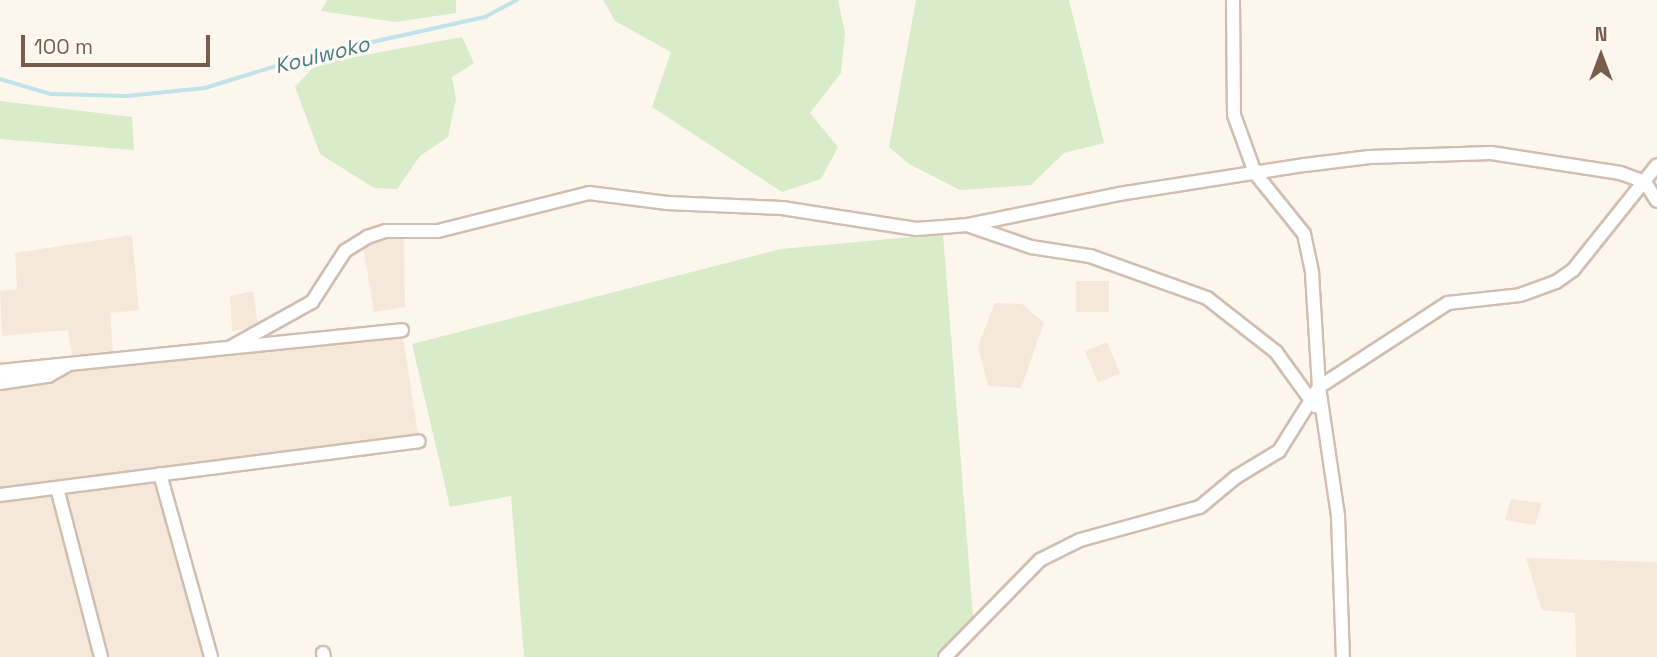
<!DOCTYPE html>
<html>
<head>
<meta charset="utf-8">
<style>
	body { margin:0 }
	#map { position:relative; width:1657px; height:657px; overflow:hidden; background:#fdf6ec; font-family:"Space Grotesk",sans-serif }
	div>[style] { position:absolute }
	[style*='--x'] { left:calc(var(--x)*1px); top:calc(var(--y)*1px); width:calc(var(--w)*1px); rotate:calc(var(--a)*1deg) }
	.residential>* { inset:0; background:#f5e8da; transform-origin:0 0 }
	.green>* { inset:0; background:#d8ecc9 }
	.stream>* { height:3.5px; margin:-1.75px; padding:0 1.75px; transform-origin:1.75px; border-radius:1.75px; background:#bfe3e8 }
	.roads { filter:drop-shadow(2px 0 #d1beb0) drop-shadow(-2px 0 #d1beb0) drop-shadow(0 2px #d1beb0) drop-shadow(0 -2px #d1beb0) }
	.minor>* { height:12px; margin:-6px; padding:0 6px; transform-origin:6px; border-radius:6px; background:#fff }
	span { translate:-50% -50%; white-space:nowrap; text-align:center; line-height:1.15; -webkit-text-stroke:6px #fffaf3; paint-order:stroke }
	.water-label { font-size:21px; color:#437c86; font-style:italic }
	.north { position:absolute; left:1566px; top:21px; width:70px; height:70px; -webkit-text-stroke:5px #fffaf3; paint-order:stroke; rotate:0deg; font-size:19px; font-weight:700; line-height:28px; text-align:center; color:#7a5c4d }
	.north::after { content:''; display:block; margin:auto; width:24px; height:32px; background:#7a5c4d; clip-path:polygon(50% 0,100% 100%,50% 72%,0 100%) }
	.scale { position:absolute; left:21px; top:35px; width:189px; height:32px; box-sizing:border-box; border:4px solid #7a5c4d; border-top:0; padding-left:9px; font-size:21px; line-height:24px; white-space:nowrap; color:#7a5c4d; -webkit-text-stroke:5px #fffaf3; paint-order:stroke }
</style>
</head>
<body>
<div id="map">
	<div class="residential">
		<div style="clip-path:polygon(132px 235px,139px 310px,110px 313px,113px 351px,72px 355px,68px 330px,2px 336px,0 291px,17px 289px,15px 253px)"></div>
		<div style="clip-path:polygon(404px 238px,405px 307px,374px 312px,363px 246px,370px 241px)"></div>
		<div style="left:1076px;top:281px;width:33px;height:31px"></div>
		<div style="clip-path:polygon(253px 291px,258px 327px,232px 331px,230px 296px)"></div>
		<div style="clip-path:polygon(995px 303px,1022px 304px,1044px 323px,1021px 388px,988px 386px,978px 346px)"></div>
		<div style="clip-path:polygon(402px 330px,419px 441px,161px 474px,211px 657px,0 657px,0 371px)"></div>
		<div style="left:1107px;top:342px;width:34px;height:24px;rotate:67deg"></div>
		<div style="clip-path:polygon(1511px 499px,1542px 503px,1535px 525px,1505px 520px)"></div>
		<div style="clip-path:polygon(1526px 558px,1657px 562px,1657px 657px,1576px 657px,1575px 613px,1542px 610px)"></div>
	</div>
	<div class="green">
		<div style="clip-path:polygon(327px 0,456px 0,456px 13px,395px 22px,321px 11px)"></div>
		<div style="clip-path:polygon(603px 0,838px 0,845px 33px,841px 73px,810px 113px,838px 147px,821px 179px,782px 192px,652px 107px,671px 52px,615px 21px)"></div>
		<div style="clip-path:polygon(916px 0,1069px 0,1104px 143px,1064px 153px,1031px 185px,960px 190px,909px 164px,889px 147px)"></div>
		<div style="clip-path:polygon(462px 37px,474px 63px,452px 77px,456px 99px,448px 137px,420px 156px,397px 189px,374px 188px,320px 154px,295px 87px,316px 64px)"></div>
		<div style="clip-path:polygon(0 101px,132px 117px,134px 150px,0 139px)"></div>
		<div style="clip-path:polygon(943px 234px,974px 629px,945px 657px,524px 657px,511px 496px,450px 507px,412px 344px,781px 249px)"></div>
	</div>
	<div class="stream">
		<div style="--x:0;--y:79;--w:53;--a:16.4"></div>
		<div style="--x:51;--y:94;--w:76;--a:1.5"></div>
		<div style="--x:127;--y:96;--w:78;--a:-5.9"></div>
		<div style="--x:205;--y:88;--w:105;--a:-17.2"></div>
		<div style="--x:305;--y:57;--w:184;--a:-12.5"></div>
		<div style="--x:485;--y:17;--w:36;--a:-28"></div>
	</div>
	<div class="roads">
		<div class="minor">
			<div style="--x:1233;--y:0;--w:115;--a:89.5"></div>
			<div style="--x:1234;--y:115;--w:62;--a:70.1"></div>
			<div style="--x:1255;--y:173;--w:78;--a:51.2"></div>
			<div style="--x:1304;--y:234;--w:40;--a:78"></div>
			<div style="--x:1312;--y:273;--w:114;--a:86.5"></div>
			<div style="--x:1319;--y:387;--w:130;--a:81.6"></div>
			<div style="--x:1338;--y:516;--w:141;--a:88"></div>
			<div style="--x:970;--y:226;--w:65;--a:19"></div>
			<div style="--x:1031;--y:247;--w:60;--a:8.7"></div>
			<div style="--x:1090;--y:256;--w:124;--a:19.7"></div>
			<div style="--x:1207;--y:298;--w:88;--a:38"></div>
			<div style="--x:1276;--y:352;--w:67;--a:54.2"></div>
			<div style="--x:231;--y:347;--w:93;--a:-29.1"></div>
			<div style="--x:312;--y:302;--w:61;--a:-57.1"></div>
			<div style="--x:345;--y:251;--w:26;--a:-32"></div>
			<div style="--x:367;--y:237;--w:19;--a:-18"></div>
			<div style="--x:385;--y:231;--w:53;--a:0"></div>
			<div style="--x:438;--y:231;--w:156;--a:-14.1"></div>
			<div style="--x:589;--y:193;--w:79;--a:7.3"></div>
			<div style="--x:667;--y:203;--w:115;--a:2.5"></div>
			<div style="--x:782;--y:208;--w:136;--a:8.9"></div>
			<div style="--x:916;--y:229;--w:52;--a:-4.4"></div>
			<div style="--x:968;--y:225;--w:154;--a:-11.6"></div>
			<div style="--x:1119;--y:194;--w:188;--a:-8.9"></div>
			<div style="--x:1305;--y:165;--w:65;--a:-7"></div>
			<div style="--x:1370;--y:157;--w:121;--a:-1.9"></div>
			<div style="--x:1491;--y:153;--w:131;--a:8.8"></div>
			<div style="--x:1620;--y:173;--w:27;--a:20"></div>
			<div style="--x:1645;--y:182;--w:22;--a:58"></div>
			<div style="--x:0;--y:371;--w:404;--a:-5.8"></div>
			<div style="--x:0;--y:383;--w:49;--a:-8.3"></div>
			<div style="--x:48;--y:376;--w:21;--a:-29"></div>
			<div style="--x:160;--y:474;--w:190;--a:74.4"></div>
			<div style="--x:57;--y:488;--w:175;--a:75.4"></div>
			<div style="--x:0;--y:495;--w:422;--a:-7.3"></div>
			<div style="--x:323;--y:653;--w:4;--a:76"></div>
			<div style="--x:945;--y:657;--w:136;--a:-45.6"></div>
			<div style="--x:1040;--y:560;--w:45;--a:-26.6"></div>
			<div style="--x:1080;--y:540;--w:124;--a:-15.4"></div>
			<div style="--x:1200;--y:507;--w:47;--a:-39.8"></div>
			<div style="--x:1236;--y:477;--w:50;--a:-31.2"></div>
			<div style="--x:1279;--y:451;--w:75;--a:-58"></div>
			<div style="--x:1319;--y:387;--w:154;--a:-33.1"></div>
			<div style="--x:1448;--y:303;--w:72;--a:-6.3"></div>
			<div style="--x:1520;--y:295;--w:38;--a:-20"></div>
			<div style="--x:1556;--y:282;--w:21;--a:-35"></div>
			<div style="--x:1573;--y:270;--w:134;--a:-51.3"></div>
		</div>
	</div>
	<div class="water-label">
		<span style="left:322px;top:55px;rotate:-14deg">Koulwoko</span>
	</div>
	<div class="north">N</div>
	<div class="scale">100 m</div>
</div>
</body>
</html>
